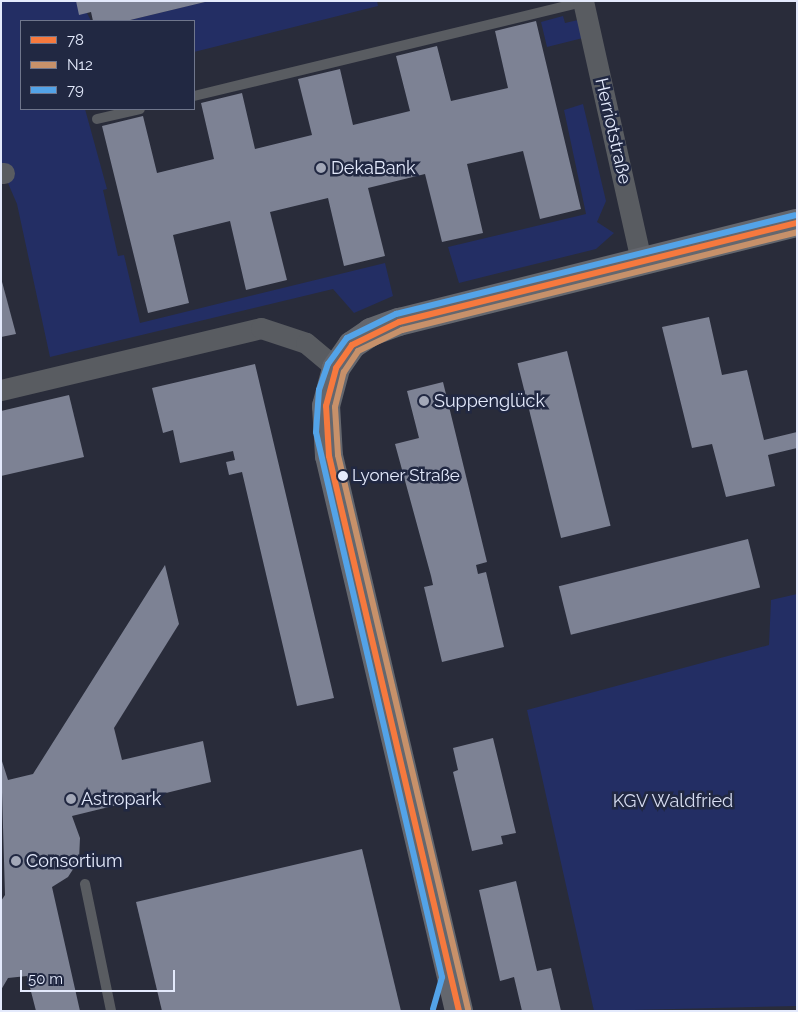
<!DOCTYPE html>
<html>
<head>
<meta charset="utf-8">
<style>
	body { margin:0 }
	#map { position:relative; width:798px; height:1012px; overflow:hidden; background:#292c3a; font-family:Raleway,sans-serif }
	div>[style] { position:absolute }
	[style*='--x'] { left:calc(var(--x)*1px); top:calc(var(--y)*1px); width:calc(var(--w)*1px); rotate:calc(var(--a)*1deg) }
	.green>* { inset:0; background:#232e64 }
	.building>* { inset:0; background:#7d8294; transform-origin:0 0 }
	.lane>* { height:10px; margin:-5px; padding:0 5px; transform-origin:5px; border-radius:5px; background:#595c61 }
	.street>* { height:21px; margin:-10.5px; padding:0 10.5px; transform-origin:10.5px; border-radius:10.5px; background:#595c61 }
	.secondary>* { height:28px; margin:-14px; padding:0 14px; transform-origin:14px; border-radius:14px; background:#64676e }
	.bus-1>* { height:6px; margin:-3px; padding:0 3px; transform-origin:3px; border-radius:3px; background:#f6793e }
	.bus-2>* { height:6px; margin:-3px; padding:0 3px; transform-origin:3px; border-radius:3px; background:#c7916a }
	.bus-3>* { height:6px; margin:-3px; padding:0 3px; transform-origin:3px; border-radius:3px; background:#53a3e8 }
	.dots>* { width:14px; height:14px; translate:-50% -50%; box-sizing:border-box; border:2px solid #212842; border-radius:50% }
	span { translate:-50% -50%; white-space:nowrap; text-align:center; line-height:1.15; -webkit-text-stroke:5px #212842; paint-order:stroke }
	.bus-label { font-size:17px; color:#e4eafc }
	.left { translate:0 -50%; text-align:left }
	.street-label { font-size:18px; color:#e4eafc }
	.poi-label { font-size:18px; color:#e4eafc }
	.park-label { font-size:18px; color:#d7ddf1 }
	.frame { position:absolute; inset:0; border:2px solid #e4eafc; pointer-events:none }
	.legend { position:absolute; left:20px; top:20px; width:175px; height:90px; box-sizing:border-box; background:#212842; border:1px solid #6f768c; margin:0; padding:6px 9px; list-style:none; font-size:15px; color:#e4eafc }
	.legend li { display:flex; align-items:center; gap:10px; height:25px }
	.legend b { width:25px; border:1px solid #6f768c }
	.scale { position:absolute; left:20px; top:970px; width:155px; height:22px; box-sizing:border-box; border:2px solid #e4eafc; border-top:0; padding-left:6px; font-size:15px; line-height:18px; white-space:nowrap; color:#e4eafc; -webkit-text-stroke:4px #212842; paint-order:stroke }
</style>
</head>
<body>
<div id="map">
	<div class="green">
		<div style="clip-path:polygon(1px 1px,81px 1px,91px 21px,21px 21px,21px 109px,85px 109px,107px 189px,103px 190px,118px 256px,124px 255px,140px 323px,385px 263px,393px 296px,354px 313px,333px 289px,50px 357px,17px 204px,1px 167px)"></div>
		<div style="clip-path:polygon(208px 1px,377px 1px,378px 6px,194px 52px,194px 21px,126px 21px)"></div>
		<div style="clip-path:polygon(563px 16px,565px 23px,578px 20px,583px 38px,547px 47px,541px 22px)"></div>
		<div style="clip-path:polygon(583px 104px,606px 201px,597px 222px,614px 233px,596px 249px,459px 283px,448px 247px,586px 214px,564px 110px)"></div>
		<div style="clip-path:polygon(797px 594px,797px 1006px,594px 1011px,527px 710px,769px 645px,771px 600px)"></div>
	</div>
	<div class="building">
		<div style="clip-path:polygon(76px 1px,205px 1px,205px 2px,126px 21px,93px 21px,91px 12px,79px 15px)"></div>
		<div style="clip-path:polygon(536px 21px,581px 209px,540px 219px,523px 151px,467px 164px,483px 233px,442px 242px,425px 174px,368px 188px,385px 256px,344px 266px,328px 198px,270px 212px,287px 280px,246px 290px,230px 221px,173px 235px,189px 303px,148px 313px,102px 126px,143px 116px,157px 173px,214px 159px,201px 103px,242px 93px,255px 149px,312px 135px,298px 79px,340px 69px,353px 125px,410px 111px,396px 56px,437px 46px,451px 101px,508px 88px,495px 31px)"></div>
		<div style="clip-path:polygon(1px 278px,16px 334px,1px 337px)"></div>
		<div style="clip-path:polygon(709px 317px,722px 375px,747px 370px,764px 440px,797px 432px,797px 448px,768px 455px,775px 486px,726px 497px,712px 444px,692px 448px,662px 327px)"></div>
		<div style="left:567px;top:351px;width:180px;height:51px;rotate:76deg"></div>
		<div style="clip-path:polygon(255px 364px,334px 698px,297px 706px,242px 472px,229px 475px,226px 462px,235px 460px,233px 451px,180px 463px,173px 430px,163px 433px,152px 388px)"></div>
		<div style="clip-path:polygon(443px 382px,487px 562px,476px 565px,478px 574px,486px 572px,504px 647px,442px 662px,424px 587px,433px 585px,431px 576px,395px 444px,419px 438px,407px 391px)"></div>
		<div style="clip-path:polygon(69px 395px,84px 457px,1px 476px,1px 411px)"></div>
		<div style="left:748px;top:539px;width:50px;height:195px;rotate:76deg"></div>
		<div style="clip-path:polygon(165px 565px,179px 624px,114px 728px,122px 760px,203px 741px,211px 782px,72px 816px,80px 838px,79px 860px,68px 877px,52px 887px,80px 1011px,36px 1011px,27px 976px,8px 978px,1px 990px,1px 901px,5px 895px,1px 758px,8px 780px,33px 774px)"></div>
		<div style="clip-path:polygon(493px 738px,516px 833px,501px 836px,503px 844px,472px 851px,453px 772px,458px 770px,453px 748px)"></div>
		<div style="clip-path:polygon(362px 849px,401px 1011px,162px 1011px,136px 902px)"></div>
		<div style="clip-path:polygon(516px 881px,537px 971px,551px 968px,561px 1011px,522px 1011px,514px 977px,500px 981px,479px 890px)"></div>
	</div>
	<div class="lane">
		<div style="--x:194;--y:96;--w:400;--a:-13.6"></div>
		<div style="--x:97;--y:119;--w:44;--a:-13.1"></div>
		<div style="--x:85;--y:884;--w:130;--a:78.4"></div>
	</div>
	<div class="street">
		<div style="--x:583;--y:1;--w:265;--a:77.4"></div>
		<div style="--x:1;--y:173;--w:3;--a:0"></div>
		<div style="--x:1;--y:390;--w:267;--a:-13.4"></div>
		<div style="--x:261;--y:328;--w:47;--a:18.4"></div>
		<div style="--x:306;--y:343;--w:39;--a:40"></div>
	</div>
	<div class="secondary">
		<div style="--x:459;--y:1011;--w:570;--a:-103.18"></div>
		<div style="--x:329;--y:456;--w:50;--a:-93.4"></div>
		<div style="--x:326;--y:406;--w:39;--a:-75"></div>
		<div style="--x:336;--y:368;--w:28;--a:-55"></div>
		<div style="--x:352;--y:345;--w:23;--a:-34"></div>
		<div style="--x:371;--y:332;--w:30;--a:-20"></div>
		<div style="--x:399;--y:322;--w:410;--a:-14"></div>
	</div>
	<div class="bus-1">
		<div style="--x:459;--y:1011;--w:570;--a:-103.18"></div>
		<div style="--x:329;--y:456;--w:50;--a:-93.4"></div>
		<div style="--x:326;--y:406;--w:39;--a:-75"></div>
		<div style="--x:336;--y:368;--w:28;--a:-55"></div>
		<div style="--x:352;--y:345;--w:52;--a:-26.1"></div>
		<div style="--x:399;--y:322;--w:410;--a:-14"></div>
	</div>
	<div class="bus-2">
		<div style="--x:468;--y:1009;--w:569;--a:-103.21"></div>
		<div style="--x:338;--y:455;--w:48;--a:-93.6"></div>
		<div style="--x:335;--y:407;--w:36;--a:-76"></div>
		<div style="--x:344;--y:372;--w:25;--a:-56"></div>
		<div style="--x:358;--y:351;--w:49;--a:-25.5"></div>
		<div style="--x:402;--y:330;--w:407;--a:-13.9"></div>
	</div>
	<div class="bus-3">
		<div style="--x:433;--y:1009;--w:33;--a:-74"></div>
		<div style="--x:442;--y:977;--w:559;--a:-103.02"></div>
		<div style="--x:316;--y:432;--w:42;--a:-85.9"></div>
		<div style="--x:319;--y:390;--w:28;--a:-71"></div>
		<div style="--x:328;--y:364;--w:32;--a:-54"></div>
		<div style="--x:347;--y:338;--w:55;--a:-26.1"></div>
		<div style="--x:396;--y:314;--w:411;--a:-13.9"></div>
	</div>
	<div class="dots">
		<div style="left:321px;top:168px;background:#a3a8b8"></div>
		<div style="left:424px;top:401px;background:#a3a8b8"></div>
		<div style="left:343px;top:476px;background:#e4eafc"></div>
		<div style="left:71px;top:799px;background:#a3a8b8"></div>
		<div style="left:16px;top:861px;background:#a3a8b8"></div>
	</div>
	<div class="bus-label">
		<span class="left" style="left:352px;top:476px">Lyoner Straße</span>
	</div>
	<div class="street-label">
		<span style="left:613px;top:131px;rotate:77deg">Herriotstraße</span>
	</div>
	<div class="poi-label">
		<span class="left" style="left:331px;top:168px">DekaBank</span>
		<span class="left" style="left:434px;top:401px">Suppenglück</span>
		<span class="left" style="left:81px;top:799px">Astropark</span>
		<span class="left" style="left:26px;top:861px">Consortium</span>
	</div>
	<div class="park-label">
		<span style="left:673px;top:801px">KGV Waldfried</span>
	</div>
	<div class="frame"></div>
	<ul class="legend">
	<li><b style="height:6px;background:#f6793e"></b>78</li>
	<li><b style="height:6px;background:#c7916a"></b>N12</li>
	<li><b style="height:6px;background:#53a3e8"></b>79</li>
	</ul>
	<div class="scale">50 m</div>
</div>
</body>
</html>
